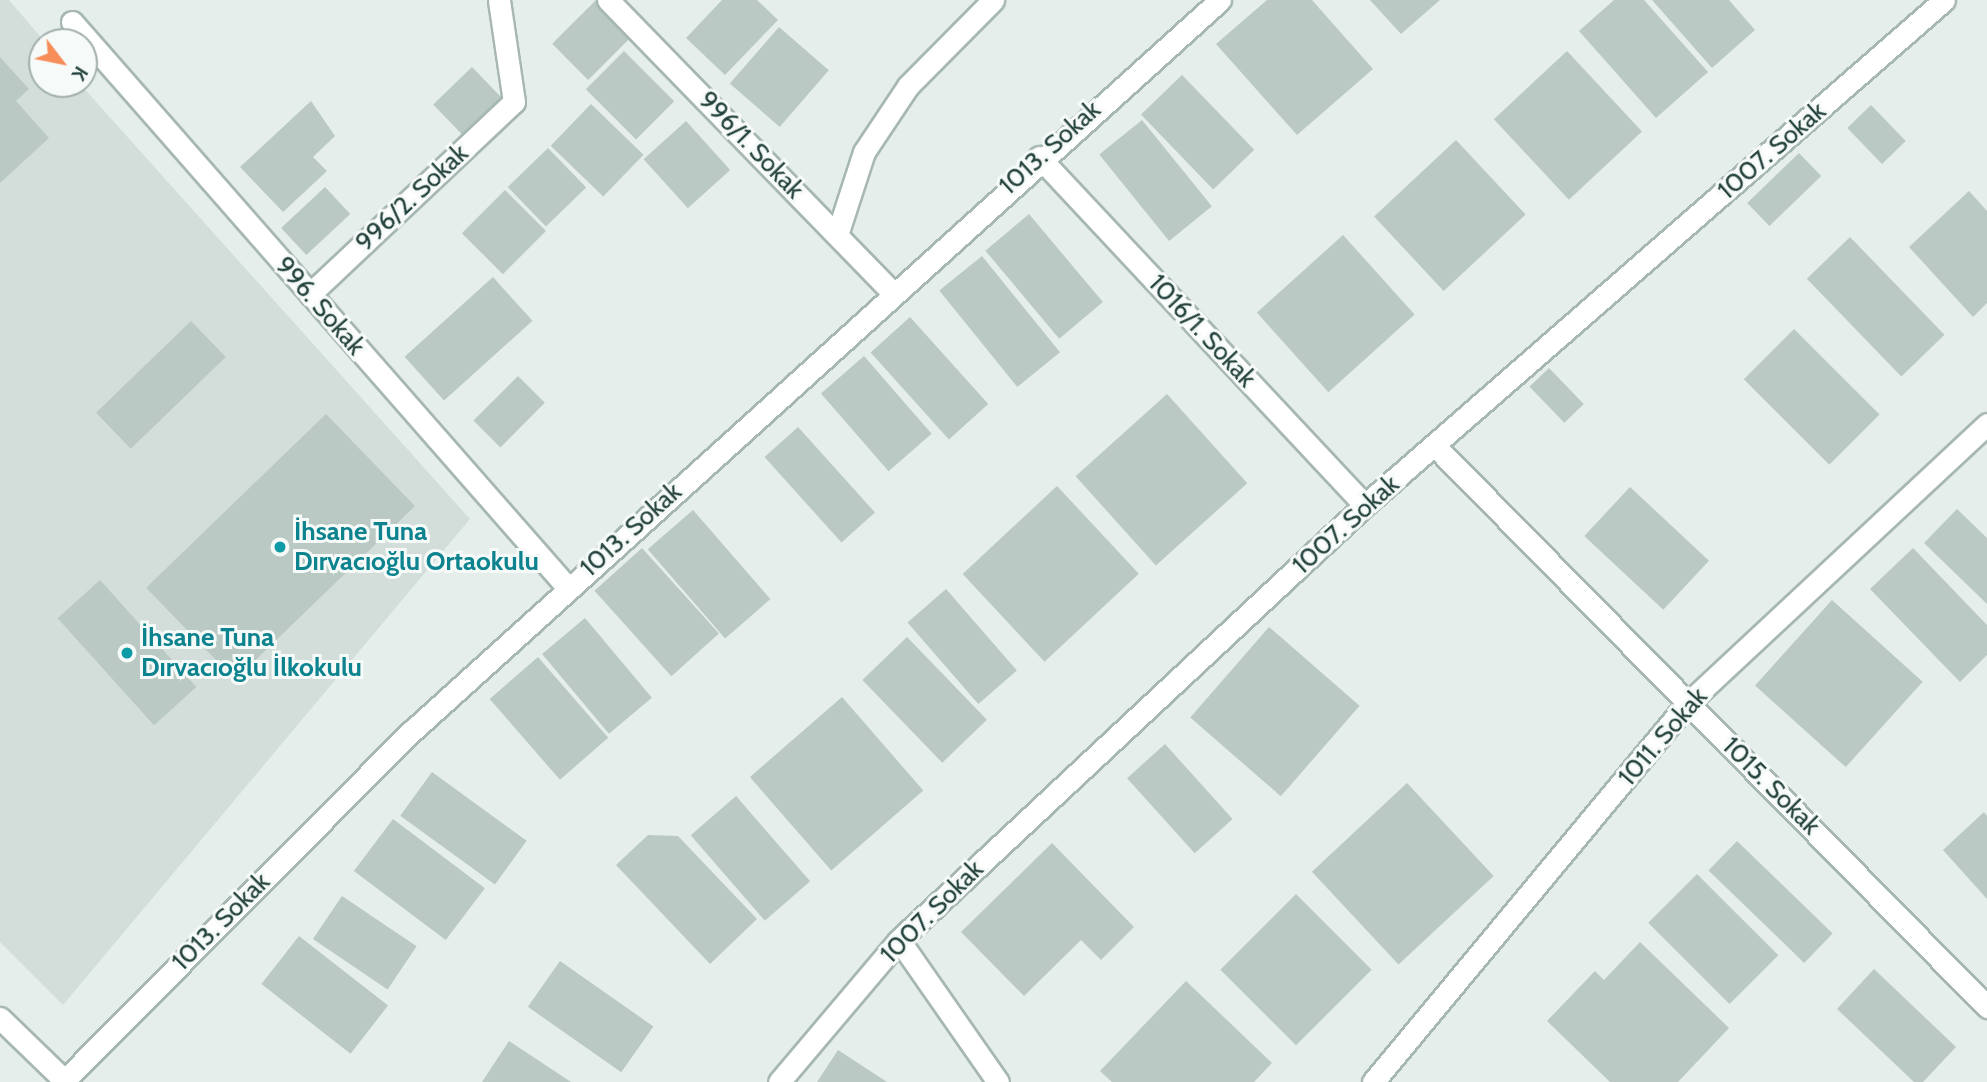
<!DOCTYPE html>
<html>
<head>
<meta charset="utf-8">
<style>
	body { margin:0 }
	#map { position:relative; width:1987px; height:1082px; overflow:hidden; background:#e5eeeb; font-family:Cabin,sans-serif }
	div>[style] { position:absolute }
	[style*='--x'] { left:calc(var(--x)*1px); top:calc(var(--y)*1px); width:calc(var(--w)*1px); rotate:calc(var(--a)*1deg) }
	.built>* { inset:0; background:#d3deda }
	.building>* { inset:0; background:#bac9c4; transform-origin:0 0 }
	.roads { filter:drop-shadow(2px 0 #a7b7b3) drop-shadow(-2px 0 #a7b7b3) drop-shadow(0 2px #a7b7b3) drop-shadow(0 -2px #a7b7b3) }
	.minor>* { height:21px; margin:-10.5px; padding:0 10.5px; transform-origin:10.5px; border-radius:10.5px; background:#fff }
	.dots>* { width:19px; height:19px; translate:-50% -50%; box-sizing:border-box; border:4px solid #f6faf8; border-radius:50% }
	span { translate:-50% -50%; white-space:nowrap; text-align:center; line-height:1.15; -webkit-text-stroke:6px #f6faf8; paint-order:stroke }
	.street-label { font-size:26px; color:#23413c }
	.culture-label { font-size:26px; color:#0d838f; font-weight:700 }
	.left { translate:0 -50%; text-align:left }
	.north { position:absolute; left:28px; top:28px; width:70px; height:70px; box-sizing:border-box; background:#f6faf8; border:2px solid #a2b0ad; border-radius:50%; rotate:122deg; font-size:19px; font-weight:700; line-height:28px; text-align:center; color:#23413c }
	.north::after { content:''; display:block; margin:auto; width:24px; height:32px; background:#f78e5a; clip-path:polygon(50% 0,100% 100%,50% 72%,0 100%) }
</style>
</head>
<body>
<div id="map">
	<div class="built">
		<div style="clip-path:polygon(0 0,9px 0,45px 42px,42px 84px,80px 84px,470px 519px,63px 1005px,0 942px)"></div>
	</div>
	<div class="building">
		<div style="left:596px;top:0;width:51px;height:62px;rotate:45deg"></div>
		<div style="clip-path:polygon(722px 0,757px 0,778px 20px,725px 75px,686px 38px)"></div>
		<div style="clip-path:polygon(1267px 0,1312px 0,1373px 69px,1297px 135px,1216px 44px)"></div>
		<div style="clip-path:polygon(1370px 0,1440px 0,1401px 34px)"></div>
		<div style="clip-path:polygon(1614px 0,1644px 0,1708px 72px,1656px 118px,1579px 31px)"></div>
		<div style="clip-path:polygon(1652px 0,1729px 0,1755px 30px,1712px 68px)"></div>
		<div style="left:779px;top:27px;width:66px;height:75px;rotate:41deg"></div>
		<div style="left:624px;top:51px;width:71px;height:54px;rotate:45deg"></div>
		<div style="left:1567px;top:51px;width:110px;height:100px;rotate:47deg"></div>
		<div style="clip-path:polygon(0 57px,29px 89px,16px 101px,49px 138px,0 183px)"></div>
		<div style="left:472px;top:67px;width:49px;height:54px;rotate:46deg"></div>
		<div style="left:1182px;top:75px;width:104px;height:57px;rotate:46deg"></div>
		<div style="clip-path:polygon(311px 101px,335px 136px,313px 157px,327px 171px,283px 212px,240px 167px)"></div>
		<div style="left:591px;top:104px;width:73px;height:58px;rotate:44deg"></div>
		<div style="left:1871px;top:105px;width:50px;height:33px;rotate:46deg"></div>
		<div style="left:1142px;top:120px;width:111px;height:55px;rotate:51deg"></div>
		<div style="left:686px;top:121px;width:66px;height:57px;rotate:48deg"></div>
		<div style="left:1456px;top:140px;width:102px;height:112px;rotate:47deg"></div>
		<div style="left:548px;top:148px;width:55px;height:56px;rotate:46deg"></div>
		<div style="left:1799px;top:153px;width:32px;height:72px;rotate:46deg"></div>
		<div style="left:325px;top:187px;width:37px;height:60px;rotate:47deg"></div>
		<div style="left:505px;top:190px;width:58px;height:61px;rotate:45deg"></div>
		<div style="clip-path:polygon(1969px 191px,1987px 211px,1987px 303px,1973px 317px,1909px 247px)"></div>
		<div style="left:1029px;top:214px;width:115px;height:57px;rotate:50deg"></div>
		<div style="left:1343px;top:235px;width:107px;height:116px;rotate:48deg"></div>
		<div style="left:1850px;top:237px;width:136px;height:60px;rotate:46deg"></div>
		<div style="left:982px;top:256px;width:124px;height:55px;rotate:51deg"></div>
		<div style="left:493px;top:277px;width:59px;height:119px;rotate:48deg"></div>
		<div style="left:910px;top:317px;width:117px;height:53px;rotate:48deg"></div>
		<div style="left:191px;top:321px;width:50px;height:132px;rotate:46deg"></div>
		<div style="left:1794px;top:329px;width:121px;height:71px;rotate:45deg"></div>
		<div style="left:864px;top:356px;width:103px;height:57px;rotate:49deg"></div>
		<div style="left:1549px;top:368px;width:50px;height:27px;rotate:46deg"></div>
		<div style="left:518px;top:376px;width:38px;height:63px;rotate:45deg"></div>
		<div style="left:1167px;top:394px;width:120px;height:123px;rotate:48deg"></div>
		<div style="left:326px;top:414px;width:128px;height:250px;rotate:46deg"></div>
		<div style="left:798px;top:427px;width:115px;height:45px;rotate:48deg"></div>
		<div style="left:1057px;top:486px;width:120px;height:129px;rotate:47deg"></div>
		<div style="left:1630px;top:487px;width:108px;height:67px;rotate:43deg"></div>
		<div style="clip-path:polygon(1957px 509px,1987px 538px,1987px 604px,1924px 543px)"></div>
		<div style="left:693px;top:510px;width:118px;height:60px;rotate:49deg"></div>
		<div style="left:642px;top:548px;width:115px;height:64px;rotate:48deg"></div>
		<div style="clip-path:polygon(1913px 548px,1987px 625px,1987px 655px,1960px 682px,1870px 589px)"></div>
		<div style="left:100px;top:580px;width:144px;height:57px;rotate:48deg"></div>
		<div style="left:946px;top:589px;width:108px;height:51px;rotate:49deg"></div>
		<div style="left:1832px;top:600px;width:122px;height:115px;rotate:42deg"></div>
		<div style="left:585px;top:618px;width:104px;height:56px;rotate:50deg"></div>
		<div style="left:1269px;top:627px;width:120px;height:120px;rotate:41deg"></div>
		<div style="left:907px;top:637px;width:115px;height:62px;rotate:46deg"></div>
		<div style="left:538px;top:657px;width:107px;height:64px;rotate:49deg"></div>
		<div style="left:842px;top:697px;width:124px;height:122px;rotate:49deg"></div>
		<div style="left:1165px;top:744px;width:101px;height:51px;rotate:48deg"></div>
		<div style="left:432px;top:772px;width:117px;height:54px;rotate:36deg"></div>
		<div style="left:1407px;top:783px;width:127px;height:130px;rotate:47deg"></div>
		<div style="left:736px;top:796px;width:113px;height:60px;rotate:49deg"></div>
		<div style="clip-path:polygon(1984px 812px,1987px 816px,1987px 899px,1943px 850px)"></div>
		<div style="left:393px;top:819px;width:115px;height:65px;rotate:37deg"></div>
		<div style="clip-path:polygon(648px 835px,678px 836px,757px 919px,710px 964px,616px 865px)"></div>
		<div style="left:1737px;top:841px;width:133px;height:41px;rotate:44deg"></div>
		<div style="clip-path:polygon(1052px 843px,1134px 927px,1101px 960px,1081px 940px,1024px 996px,961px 932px)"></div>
		<div style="left:1697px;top:874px;width:115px;height:69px;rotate:45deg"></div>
		<div style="left:1296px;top:894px;width:107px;height:107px;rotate:45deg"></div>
		<div style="left:342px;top:896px;width:90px;height:52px;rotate:34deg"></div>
		<div style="left:299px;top:936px;width:113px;height:61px;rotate:38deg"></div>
		<div style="clip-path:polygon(1640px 942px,1729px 1028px,1678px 1082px,1610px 1082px,1547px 1021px,1595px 971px,1604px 980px)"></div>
		<div style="left:560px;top:961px;width:114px;height:56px;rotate:35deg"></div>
		<div style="clip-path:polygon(1874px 969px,1956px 1047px,1923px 1082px,1914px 1082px,1837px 1009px)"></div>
		<div style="clip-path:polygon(1186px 981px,1272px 1063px,1254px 1082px,1112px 1082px,1100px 1071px)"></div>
		<div style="clip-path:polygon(509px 1041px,571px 1082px,482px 1082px)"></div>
		<div style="clip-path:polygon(838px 1050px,887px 1082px,817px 1082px)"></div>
	</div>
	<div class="roads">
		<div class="minor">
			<div style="--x:608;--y:0;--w:407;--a:45.8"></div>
			<div style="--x:72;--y:22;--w:753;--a:48.77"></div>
			<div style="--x:1039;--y:157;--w:477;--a:46.9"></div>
			<div style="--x:837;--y:235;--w:87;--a:-72"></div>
			<div style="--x:864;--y:152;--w:79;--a:-56.3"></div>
			<div style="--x:908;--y:86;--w:121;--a:-45.3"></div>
			<div style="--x:310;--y:294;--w:280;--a:-43.3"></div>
			<div style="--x:514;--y:102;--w:103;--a:-98.4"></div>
			<div style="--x:1436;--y:447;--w:786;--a:45.46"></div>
			<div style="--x:899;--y:940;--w:173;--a:55.1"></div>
			<div style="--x:0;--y:1018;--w:92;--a:44.1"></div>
			<div style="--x:63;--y:1082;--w:494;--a:-45.2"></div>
			<div style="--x:411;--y:732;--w:1091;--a:-42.14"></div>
			<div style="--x:779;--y:1082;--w:186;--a:-49.8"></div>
			<div style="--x:899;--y:940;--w:637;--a:-43.03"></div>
			<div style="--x:1365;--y:505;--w:768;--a:-41.09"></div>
			<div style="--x:1373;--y:1082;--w:493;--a:-50.3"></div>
			<div style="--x:1688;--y:703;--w:409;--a:-43"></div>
		</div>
	</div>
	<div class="dots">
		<div style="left:280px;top:547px;background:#0f9aa8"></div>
		<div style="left:127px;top:653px;background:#0f9aa8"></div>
	</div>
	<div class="street-label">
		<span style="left:751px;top:145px;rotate:46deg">996/1. Sokak</span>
		<span style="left:1050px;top:148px;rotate:-42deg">1013. Sokak</span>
		<span style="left:1772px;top:151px;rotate:-41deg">1007. Sokak</span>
		<span style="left:412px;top:198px;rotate:-43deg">996/2. Sokak</span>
		<span style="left:320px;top:306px;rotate:49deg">996. Sokak</span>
		<span style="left:1202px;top:331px;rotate:47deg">1016/1. Sokak</span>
		<span style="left:1346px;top:525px;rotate:-42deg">1007. Sokak</span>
		<span style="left:631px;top:530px;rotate:-42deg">1013. Sokak</span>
		<span style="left:1663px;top:737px;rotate:-49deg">1011. Sokak</span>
		<span style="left:1771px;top:786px;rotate:45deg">1015. Sokak</span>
		<span style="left:932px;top:912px;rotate:-45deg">1007. Sokak</span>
		<span style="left:221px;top:922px;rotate:-45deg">1013. Sokak</span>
	</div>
	<div class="culture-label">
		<span class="left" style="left:294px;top:547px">İhsane Tuna<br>Dırvacıoğlu Ortaokulu</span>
		<span class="left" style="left:141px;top:653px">İhsane Tuna<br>Dırvacıoğlu İlkokulu</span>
	</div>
	<div class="north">K</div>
</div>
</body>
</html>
